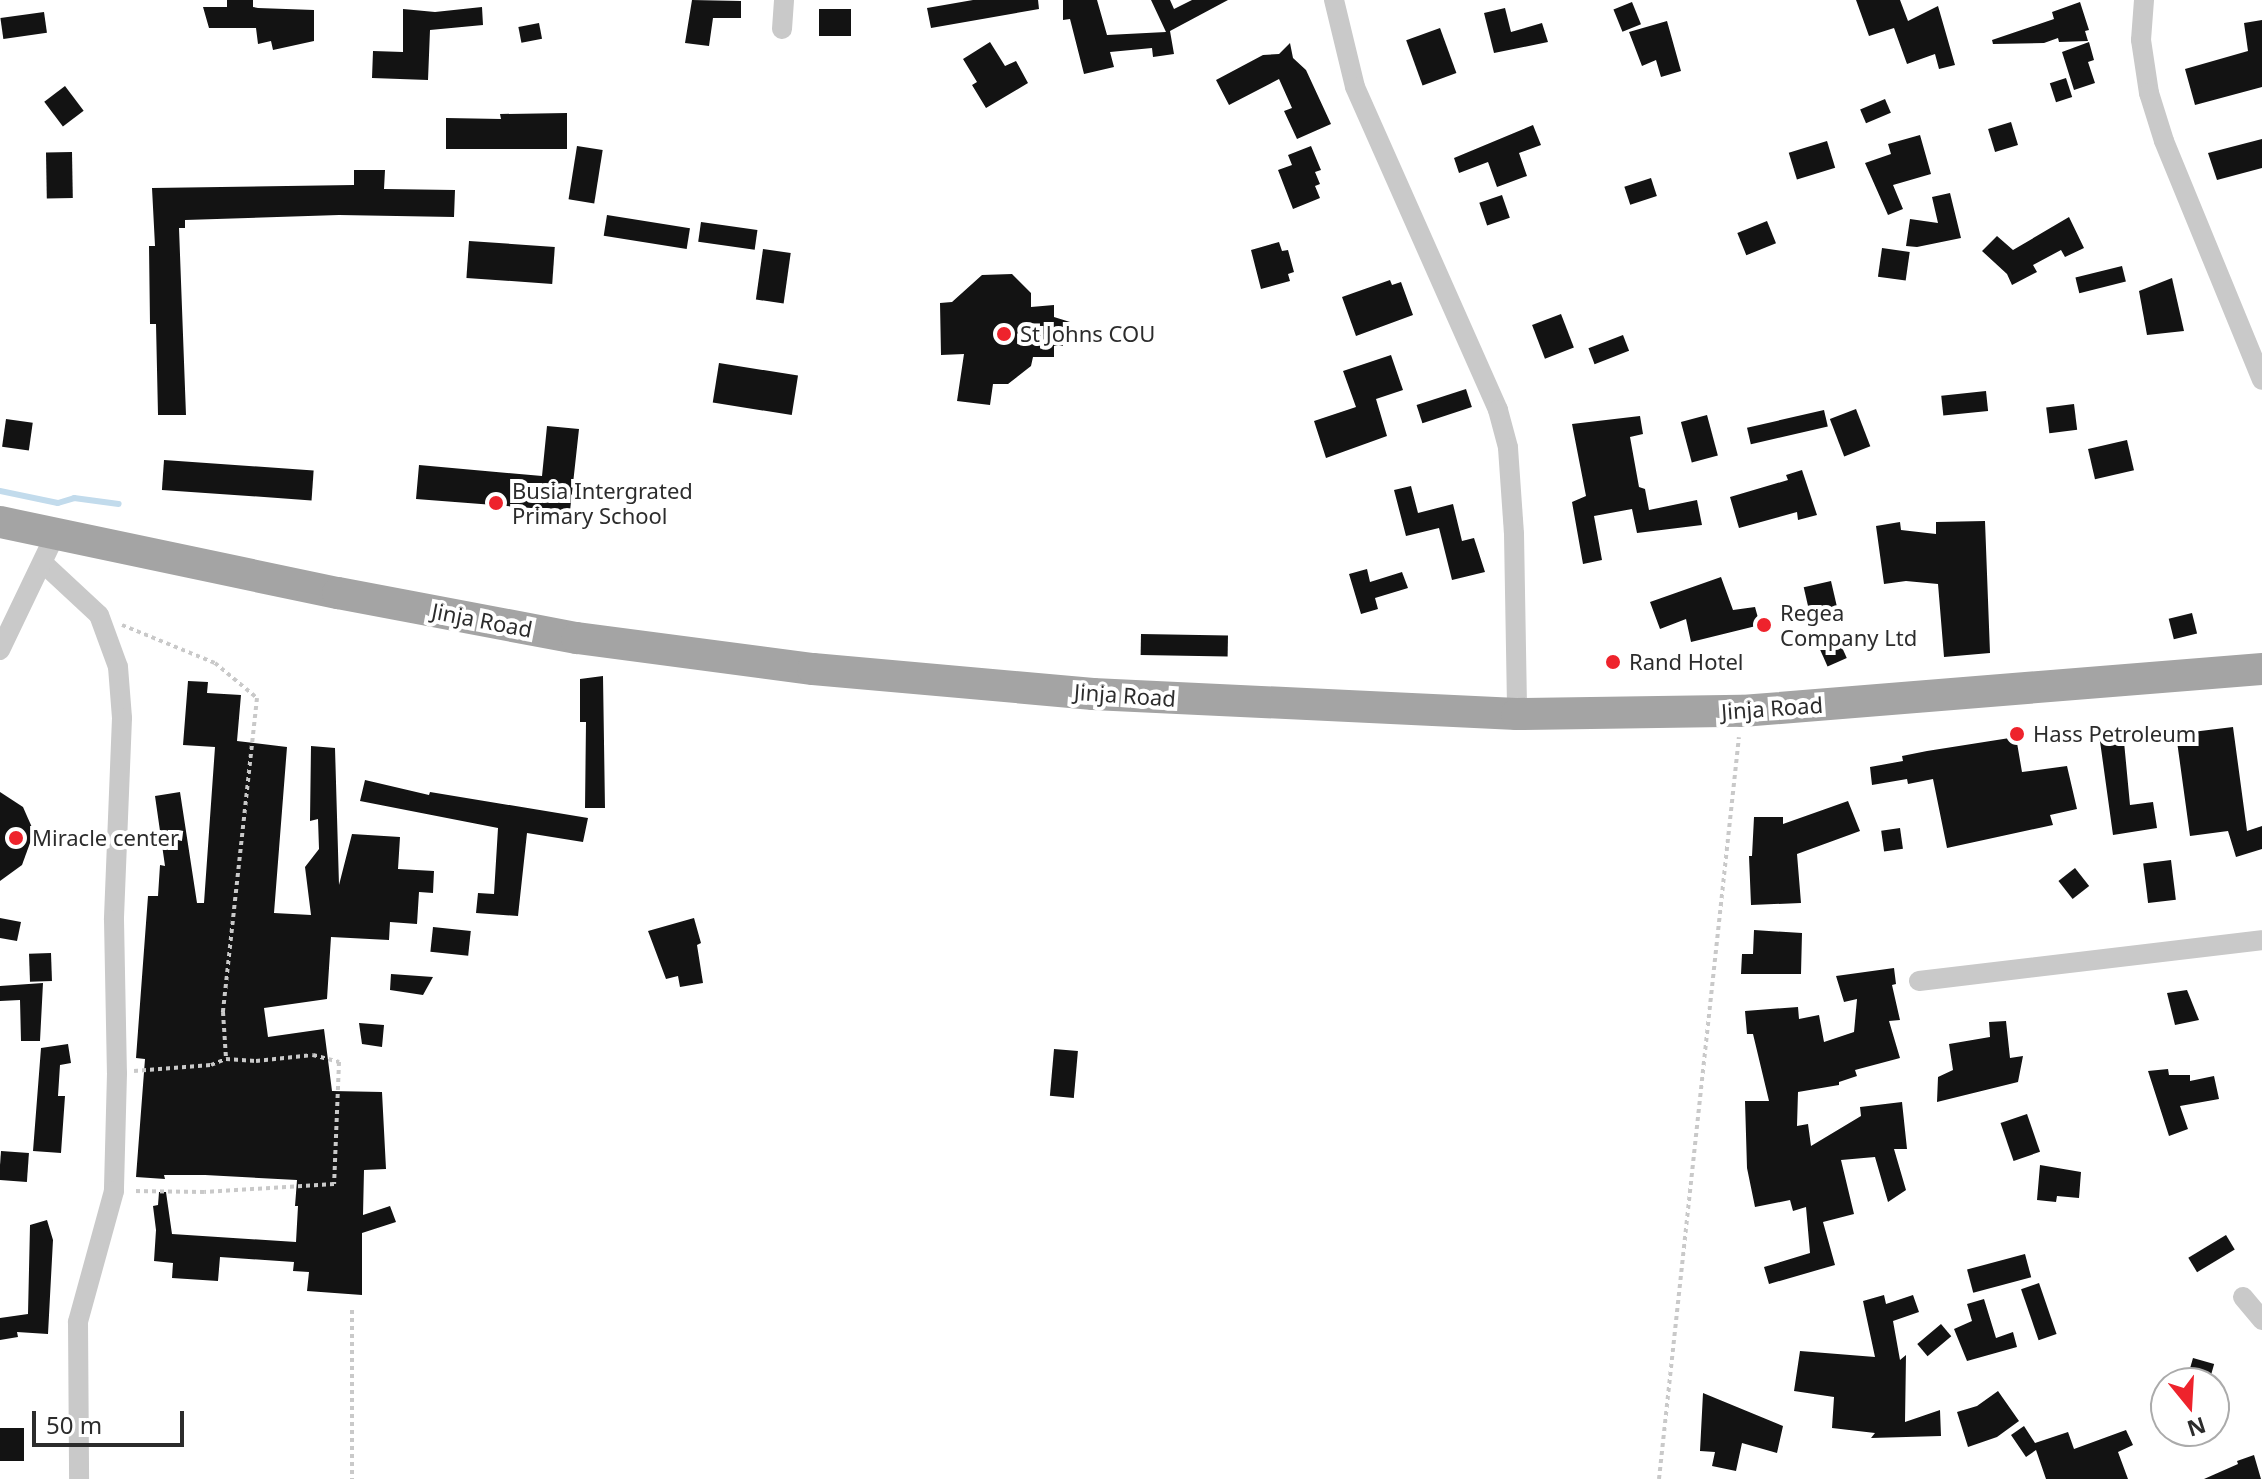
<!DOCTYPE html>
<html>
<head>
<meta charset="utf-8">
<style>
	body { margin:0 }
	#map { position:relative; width:2262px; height:1479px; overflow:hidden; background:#fff; font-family:"Noto Sans",sans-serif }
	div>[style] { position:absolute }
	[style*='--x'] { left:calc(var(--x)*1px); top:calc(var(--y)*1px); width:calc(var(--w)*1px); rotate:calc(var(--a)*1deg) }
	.stream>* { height:6px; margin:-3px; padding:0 3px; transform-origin:3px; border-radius:3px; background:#c2dbec }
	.building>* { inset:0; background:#131313; transform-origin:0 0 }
	.path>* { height:4px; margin-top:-2px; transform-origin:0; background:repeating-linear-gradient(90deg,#c9c9c9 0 4px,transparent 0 8px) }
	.minor>* { height:20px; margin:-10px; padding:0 10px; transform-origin:10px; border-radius:10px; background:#c9c9c9 }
	.primary>* { height:32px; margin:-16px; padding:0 16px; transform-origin:16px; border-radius:16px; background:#a4a4a4 }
	.dots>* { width:22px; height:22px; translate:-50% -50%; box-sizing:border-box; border:4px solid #fff; border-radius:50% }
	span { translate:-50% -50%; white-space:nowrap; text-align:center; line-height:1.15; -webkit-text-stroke:8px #fff; paint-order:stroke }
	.poi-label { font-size:22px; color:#2c2c2c }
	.left { translate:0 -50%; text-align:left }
	.street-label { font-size:22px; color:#2c2c2c }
	.north { position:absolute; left:2150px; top:1367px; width:80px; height:80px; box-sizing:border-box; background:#fff; border:2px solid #ababab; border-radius:50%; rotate:162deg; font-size:22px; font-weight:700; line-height:32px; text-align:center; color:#2c2c2c }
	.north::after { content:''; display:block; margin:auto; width:28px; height:36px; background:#ee232c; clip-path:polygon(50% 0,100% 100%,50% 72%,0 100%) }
	.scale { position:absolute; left:32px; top:1411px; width:152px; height:36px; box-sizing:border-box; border:4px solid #2c2c2c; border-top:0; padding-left:10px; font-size:24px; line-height:28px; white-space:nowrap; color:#2c2c2c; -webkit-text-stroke:6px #fff; paint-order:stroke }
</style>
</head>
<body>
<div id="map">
	<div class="stream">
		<div style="--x:0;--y:491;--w:59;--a:11.7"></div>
		<div style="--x:58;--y:503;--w:17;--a:-17"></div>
		<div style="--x:74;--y:498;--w:45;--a:7.6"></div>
	</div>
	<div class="building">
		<div style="clip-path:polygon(227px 0,253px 0,253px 7px,258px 8px,314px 10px,314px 41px,273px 50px,271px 41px,258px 44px,256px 28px,209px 28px,203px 7px,227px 7px)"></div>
		<div style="clip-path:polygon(692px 0,741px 1px,741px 18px,713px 18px,709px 46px,685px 43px)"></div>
		<div style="clip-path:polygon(973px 0,1038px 0,1039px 9px,931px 28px,927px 8px)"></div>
		<div style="clip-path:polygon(1063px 0,1097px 0,1107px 35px,1166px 32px,1151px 0,1170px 0,1174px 9px,1192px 0,1228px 0,1170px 31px,1174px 54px,1153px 57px,1152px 48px,1110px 52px,1114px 67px,1084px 74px,1070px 19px,1063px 20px)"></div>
		<div style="clip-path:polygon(1856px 0,1900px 0,1908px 21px,1938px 6px,1955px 65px,1939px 69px,1935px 54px,1907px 64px,1894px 28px,1869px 36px)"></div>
		<div style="left:1632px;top:2px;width:24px;height:20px;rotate:68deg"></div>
		<div style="clip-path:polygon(2080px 2px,2089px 30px,2085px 31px,2088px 41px,2059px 42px,2058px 38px,2044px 43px,1993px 44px,1992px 40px,2054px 19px,2052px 12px)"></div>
		<div style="clip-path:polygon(482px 7px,483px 25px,430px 30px,428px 80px,372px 78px,373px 51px,403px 52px,403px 9px,435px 12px)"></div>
		<div style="clip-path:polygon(1505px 8px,1511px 32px,1542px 23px,1548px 42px,1494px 53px,1484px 13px)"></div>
		<div style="left:819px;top:9px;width:32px;height:27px"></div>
		<div style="left:44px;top:12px;width:21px;height:44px;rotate:82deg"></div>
		<div style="clip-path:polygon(2262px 20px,2262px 87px,2195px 105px,2185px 69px,2248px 51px,2244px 23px)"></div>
		<div style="clip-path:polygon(1667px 21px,1681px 71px,1661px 77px,1656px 60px,1642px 66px,1629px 32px)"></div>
		<div style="left:539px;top:23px;width:16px;height:21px;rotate:79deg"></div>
		<div style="left:1440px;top:28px;width:48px;height:36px;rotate:70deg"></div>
		<div style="clip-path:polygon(990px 42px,1005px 66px,1016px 61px,1028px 83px,986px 108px,972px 85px,977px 82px,963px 59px)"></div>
		<div style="clip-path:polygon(2089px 42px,2094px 60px,2088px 62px,2095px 83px,2074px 90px,2062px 52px)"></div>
		<div style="clip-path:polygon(1290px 43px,1293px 58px,1306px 70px,1331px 124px,1297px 139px,1284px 111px,1292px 108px,1279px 79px,1229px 105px,1216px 80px,1263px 55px,1279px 54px)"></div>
		<div style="left:2066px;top:78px;width:20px;height:17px;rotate:72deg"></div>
		<div style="left:65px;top:86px;width:31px;height:26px;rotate:53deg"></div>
		<div style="left:1885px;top:99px;width:15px;height:27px;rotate:67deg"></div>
		<div style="clip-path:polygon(567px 113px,567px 149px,446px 149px,446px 118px,501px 119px,500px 114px)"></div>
		<div style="left:2011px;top:122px;width:24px;height:24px;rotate:73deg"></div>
		<div style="clip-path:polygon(1533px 125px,1541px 145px,1519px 153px,1527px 176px,1497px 187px,1488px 162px,1459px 173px,1454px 158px)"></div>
		<div style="clip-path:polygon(1920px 135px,1931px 174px,1893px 185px,1903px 209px,1888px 215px,1865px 163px,1891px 154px,1888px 144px)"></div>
		<div style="clip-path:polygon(2262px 139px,2262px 168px,2217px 180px,2208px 153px)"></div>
		<div style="left:1827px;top:141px;width:28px;height:40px;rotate:73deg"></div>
		<div style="left:577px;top:146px;width:26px;height:54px;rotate:9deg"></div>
		<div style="clip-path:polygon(1311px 146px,1321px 170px,1315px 172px,1320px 184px,1315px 186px,1320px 198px,1293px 209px,1278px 170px,1292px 165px,1288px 155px)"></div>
		<div style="left:72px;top:152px;width:46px;height:26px;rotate:89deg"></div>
		<div style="clip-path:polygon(354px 170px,385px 170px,384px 189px,455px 190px,454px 217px,339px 215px,185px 220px,185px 228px,179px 228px,186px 415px,158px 415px,156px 324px,150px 324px,149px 246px,155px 246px,152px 188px,354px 185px)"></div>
		<div style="left:1651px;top:178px;width:19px;height:28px;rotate:72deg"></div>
		<div style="clip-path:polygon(1950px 193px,1961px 238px,1917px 247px,1906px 246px,1910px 219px,1938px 223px,1932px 197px)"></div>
		<div style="left:1502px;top:195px;width:24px;height:24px;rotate:71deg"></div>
		<div style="left:607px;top:215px;width:84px;height:21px;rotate:9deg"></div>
		<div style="clip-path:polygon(2069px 217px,2084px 248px,2065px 257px,2061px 250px,2033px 265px,2037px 272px,2012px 285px,2007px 274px,1982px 251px,1997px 236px,2013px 250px)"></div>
		<div style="left:1767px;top:221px;width:24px;height:32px;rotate:68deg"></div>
		<div style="left:701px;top:222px;width:57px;height:20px;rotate:8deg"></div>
		<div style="left:469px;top:241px;width:86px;height:37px;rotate:4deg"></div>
		<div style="clip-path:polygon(1279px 242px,1282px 251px,1288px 250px,1294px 272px,1288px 274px,1290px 281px,1261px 289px,1251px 250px)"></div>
		<div style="left:1882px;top:248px;width:28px;height:29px;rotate:8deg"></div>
		<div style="left:763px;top:249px;width:28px;height:51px;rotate:8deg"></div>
		<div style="left:2122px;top:266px;width:16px;height:48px;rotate:76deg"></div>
		<div style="clip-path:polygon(1012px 274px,1031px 293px,1031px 307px,1054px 305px,1054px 317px,1070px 322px,1066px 346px,1054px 346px,1054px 357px,1033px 357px,1031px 366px,1008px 384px,993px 384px,990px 405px,957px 401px,964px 354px,941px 355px,940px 303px,952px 302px,982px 275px)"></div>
		<div style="clip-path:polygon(2172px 278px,2184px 331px,2147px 335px,2139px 291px)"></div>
		<div style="clip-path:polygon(1390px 280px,1392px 285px,1401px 282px,1413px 315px,1356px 336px,1342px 297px)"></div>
		<div style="left:1561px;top:314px;width:36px;height:31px;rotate:69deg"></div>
		<div style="left:1623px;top:335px;width:17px;height:37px;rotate:69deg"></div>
		<div style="clip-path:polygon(1391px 355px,1403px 390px,1376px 399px,1387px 436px,1326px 458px,1314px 421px,1356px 407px,1343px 371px)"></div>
		<div style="left:719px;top:363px;width:80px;height:40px;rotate:9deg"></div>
		<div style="left:1466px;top:389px;width:19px;height:52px;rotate:72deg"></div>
		<div style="left:1986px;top:391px;width:20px;height:45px;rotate:84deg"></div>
		<div style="left:2074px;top:404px;width:26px;height:28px;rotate:83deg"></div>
		<div style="left:1856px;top:409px;width:40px;height:28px;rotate:69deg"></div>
		<div style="left:1824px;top:410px;width:17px;height:79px;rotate:77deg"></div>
		<div style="left:1707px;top:415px;width:42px;height:27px;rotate:75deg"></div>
		<div style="clip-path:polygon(1640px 416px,1643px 434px,1630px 437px,1639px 487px,1645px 489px,1649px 510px,1697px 500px,1702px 525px,1637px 533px,1632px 509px,1594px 516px,1602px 560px,1583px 564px,1572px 502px,1586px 496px,1572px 424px)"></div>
		<div style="left:6px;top:419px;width:27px;height:28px;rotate:8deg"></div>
		<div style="clip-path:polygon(547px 426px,579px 429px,570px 511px,416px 499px,419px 465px,542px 476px)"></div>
		<div style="left:2127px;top:440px;width:31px;height:40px;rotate:77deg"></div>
		<div style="left:164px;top:460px;width:150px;height:30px;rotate:4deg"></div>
		<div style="clip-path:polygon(1802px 470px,1817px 515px,1798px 520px,1797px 512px,1739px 528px,1730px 497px,1788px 480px,1786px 475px)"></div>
		<div style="clip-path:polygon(1411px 486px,1418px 513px,1453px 504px,1462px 541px,1474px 538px,1485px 572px,1452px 580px,1439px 528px,1406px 536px,1394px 490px)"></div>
		<div style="clip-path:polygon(1985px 521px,1990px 653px,1944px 657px,1938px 584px,1906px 581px,1884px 584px,1876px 526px,1900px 522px,1901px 530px,1936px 534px,1936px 522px)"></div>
		<div style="clip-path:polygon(1367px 569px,1370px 582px,1402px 572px,1408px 588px,1375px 598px,1378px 609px,1361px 614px,1349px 574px)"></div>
		<div style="clip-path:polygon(1721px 577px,1733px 610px,1755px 607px,1760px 625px,1691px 642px,1686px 619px,1660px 629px,1650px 602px)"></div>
		<div style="left:1831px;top:581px;width:26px;height:28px;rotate:77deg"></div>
		<div style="left:2192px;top:613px;width:21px;height:24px;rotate:76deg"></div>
		<div style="left:1141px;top:634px;width:87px;height:21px;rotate:1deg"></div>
		<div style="left:1837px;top:636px;width:24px;height:21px;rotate:66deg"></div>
		<div style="clip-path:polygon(603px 676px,605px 808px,585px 808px,586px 722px,580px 722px,580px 679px)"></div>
		<div style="clip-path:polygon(188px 681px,208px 682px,207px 693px,241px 695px,237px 741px,287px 747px,274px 913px,311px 915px,305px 867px,319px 849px,318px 819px,310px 821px,311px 746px,335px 748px,339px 885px,352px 834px,400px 837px,398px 869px,434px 871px,433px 893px,419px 892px,417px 924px,390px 922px,389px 940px,331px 937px,327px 999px,264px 1008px,268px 1037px,324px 1029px,332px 1091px,382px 1092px,386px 1169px,364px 1170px,363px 1215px,390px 1206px,396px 1222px,362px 1233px,362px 1295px,307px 1291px,309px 1272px,293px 1271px,294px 1262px,220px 1257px,218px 1281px,172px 1278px,173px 1263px,154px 1261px,156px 1230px,153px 1206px,158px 1205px,159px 1192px,166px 1192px,172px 1234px,296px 1242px,298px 1206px,295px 1206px,297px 1180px,205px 1175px,164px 1175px,165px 1179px,136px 1177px,145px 1059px,136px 1058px,148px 896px,158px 896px,160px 865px,165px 866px,155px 796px,180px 792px,197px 903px,204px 903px,215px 747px,183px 745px)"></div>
		<div style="clip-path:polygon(2233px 727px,2247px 831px,2262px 826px,2262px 849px,2236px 857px,2228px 831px,2190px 836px,2176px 734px)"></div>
		<div style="clip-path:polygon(2123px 731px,2130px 805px,2153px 802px,2157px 828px,2113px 835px,2099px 734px)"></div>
		<div style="clip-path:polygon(2016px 737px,2022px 772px,2067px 766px,2077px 809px,2050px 815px,2053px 825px,1947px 848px,1933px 779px,1908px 784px,1907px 779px,1872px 785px,1870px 767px,1903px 761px,1902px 756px,1927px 751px)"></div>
		<div style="clip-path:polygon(365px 780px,429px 795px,430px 792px,588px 818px,583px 842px,527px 833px,518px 916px,476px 913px,478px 893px,494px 894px,498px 828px,360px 801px)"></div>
		<div style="clip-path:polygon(0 792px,23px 807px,34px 832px,22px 865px,0 881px)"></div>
		<div style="clip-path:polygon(1848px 801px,1860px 831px,1797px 854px,1801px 903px,1751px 905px,1749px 856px,1752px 856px,1754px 817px,1783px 817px,1783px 824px)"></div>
		<div style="left:1900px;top:828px;width:21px;height:19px;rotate:82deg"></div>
		<div style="left:2171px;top:860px;width:40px;height:28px;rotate:83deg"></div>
		<div style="left:2075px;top:868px;width:23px;height:21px;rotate:52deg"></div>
		<div style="clip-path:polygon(0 918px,21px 922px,17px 941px,0 938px)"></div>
		<div style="clip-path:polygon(694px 918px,701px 943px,697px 945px,703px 983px,680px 987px,678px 976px,666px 979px,648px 931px)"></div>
		<div style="left:433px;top:927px;width:38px;height:25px;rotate:6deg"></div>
		<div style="clip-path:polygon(1754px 930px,1802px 933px,1801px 974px,1741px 974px,1742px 954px,1753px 954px)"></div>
		<div style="left:51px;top:953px;width:28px;height:22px;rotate:88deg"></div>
		<div style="clip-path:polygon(1894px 968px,1896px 984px,1892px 985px,1900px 1020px,1889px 1021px,1900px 1058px,1855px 1070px,1857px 1076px,1839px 1082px,1839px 1085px,1798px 1092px,1797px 1126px,1808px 1124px,1811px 1146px,1861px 1116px,1860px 1107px,1902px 1102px,1907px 1149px,1894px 1149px,1906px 1190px,1888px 1202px,1875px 1157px,1841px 1160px,1854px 1214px,1823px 1222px,1835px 1265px,1769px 1284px,1764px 1267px,1810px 1253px,1806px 1207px,1793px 1211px,1790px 1200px,1755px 1207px,1747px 1168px,1745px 1101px,1769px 1101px,1753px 1034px,1747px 1034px,1745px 1011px,1798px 1007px,1799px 1019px,1819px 1015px,1824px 1042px,1854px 1032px,1857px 999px,1844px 1002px,1836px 976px)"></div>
		<div style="clip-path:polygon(391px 974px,433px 977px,423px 995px,390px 990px)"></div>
		<div style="clip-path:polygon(43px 983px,40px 1041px,21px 1041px,20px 1000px,0 1001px,0 986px)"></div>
		<div style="clip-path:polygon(2187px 990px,2199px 1020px,2175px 1025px,2167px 993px)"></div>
		<div style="clip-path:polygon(2006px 1021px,2010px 1058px,2023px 1056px,2018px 1082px,1937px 1102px,1938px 1077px,1953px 1070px,1949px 1044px,1990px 1037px,1989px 1022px)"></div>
		<div style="clip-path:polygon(359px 1023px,384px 1025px,382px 1047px,362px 1044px)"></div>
		<div style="clip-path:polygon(68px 1044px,71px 1063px,60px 1065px,58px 1096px,65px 1096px,61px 1153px,33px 1151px,41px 1048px)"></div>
		<div style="left:1054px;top:1049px;width:24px;height:47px;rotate:5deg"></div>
		<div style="clip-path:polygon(2168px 1069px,2169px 1075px,2190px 1075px,2190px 1081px,2214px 1076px,2219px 1099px,2180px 1106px,2188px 1129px,2169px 1136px,2148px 1071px)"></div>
		<div style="left:2027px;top:1114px;width:40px;height:28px;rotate:71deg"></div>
		<div style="left:1px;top:1151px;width:28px;height:29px;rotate:4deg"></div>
		<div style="clip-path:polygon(2040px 1165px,2081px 1172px,2079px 1198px,2057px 1196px,2056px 1202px,2037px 1200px)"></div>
		<div style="clip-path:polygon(47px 1220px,53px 1240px,48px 1334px,17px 1332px,18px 1337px,0 1340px,0 1318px,28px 1314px,30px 1225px)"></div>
		<div style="left:2226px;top:1235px;width:17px;height:44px;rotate:59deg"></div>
		<div style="left:2025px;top:1254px;width:24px;height:60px;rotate:75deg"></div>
		<div style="left:2039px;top:1283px;width:54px;height:19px;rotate:71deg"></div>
		<div style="clip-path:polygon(1884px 1295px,1886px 1304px,1913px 1295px,1919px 1312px,1893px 1321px,1900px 1360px,1906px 1355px,1905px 1422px,1940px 1410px,1941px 1436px,1871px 1438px,1875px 1433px,1832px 1428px,1834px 1397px,1794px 1391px,1800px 1351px,1875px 1357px,1863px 1301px)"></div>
		<div style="clip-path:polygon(1984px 1299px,1996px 1338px,2013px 1332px,2017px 1347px,1967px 1361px,1954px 1329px,1972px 1321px,1967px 1304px)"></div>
		<div style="left:1941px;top:1324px;width:16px;height:31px;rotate:50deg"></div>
		<div style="left:2193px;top:1358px;width:22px;height:17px;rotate:16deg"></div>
		<div style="clip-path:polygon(1998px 1391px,2019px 1421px,1997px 1437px,1968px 1447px,1957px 1412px,1977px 1406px)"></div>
		<div style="clip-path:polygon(1703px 1393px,1783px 1426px,1777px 1453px,1742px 1443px,1736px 1471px,1712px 1466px,1715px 1452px,1700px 1451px)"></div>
		<div style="clip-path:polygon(2024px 1426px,2035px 1443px,2068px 1432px,2074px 1449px,2126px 1430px,2133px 1445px,2118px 1452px,2128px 1479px,2046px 1479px,2036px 1450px,2026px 1457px,2011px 1435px)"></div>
		<div style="left:0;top:1428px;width:24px;height:33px"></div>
		<div style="clip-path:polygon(2254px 1455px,2261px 1479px,2204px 1479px,2238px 1464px,2237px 1461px)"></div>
	</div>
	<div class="path">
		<div style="--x:122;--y:625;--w:100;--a:22.2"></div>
		<div style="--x:215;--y:663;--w:55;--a:39.8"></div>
		<div style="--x:257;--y:698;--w:316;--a:96.2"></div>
		<div style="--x:223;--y:1012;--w:47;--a:86.3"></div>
		<div style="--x:226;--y:1059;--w:30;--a:4"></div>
		<div style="--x:256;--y:1061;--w:57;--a:-6"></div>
		<div style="--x:313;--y:1055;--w:27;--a:15"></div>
		<div style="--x:339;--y:1062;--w:122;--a:92.3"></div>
		<div style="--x:334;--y:1184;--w:130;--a:176.5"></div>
		<div style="--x:204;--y:1192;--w:72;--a:-179.2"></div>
		<div style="--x:134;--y:1071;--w:77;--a:-4.5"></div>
		<div style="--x:211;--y:1065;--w:16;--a:-22"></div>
		<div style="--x:352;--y:1310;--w:169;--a:90"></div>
		<div style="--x:1659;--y:1479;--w:746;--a:-83.85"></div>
	</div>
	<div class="minor">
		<div style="--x:1334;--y:0;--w:89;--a:76.4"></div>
		<div style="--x:1355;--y:87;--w:353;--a:66.1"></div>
		<div style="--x:1498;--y:410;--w:39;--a:75"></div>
		<div style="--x:1508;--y:448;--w:86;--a:86"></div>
		<div style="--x:1514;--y:534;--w:180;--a:89"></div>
		<div style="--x:2144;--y:0;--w:40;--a:94.3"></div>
		<div style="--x:2141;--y:40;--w:54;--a:81.4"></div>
		<div style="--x:2149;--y:93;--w:50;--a:72.6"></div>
		<div style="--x:2164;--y:141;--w:258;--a:67.7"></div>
		<div style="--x:782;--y:29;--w:29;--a:-86"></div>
		<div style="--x:43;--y:563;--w:76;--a:42.9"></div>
		<div style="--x:99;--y:615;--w:55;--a:69.9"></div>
		<div style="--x:118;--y:667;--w:51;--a:85.5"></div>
		<div style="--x:122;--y:718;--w:202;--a:92.3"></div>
		<div style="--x:114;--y:920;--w:153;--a:88.9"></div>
		<div style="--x:117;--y:1073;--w:118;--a:91.5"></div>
		<div style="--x:114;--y:1191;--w:136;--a:105.4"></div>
		<div style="--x:78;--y:1322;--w:157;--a:89.6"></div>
		<div style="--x:0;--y:650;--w:130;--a:-64.4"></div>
		<div style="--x:1919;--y:981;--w:345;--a:-6.8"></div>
		<div style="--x:2243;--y:1297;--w:30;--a:50"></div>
	</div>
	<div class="primary">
		<div style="--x:0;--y:522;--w:345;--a:11.9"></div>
		<div style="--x:338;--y:593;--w:243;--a:10.7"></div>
		<div style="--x:577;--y:638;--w:238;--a:7.5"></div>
		<div style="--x:813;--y:669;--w:281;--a:5.1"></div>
		<div style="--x:1093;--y:694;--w:424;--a:2.7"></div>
		<div style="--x:1517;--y:714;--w:225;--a:-0.8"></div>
		<div style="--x:1742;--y:711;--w:522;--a:-4.62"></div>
	</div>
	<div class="dots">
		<div style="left:1004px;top:334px;background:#ee232c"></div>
		<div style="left:496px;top:503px;background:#ee232c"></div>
		<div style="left:1764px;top:625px;background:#ee232c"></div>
		<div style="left:1613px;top:662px;background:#ee232c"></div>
		<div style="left:2017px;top:734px;background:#ee232c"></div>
		<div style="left:16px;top:838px;background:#ee232c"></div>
	</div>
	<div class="poi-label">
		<span class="left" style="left:1020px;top:334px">St Johns COU</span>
		<span class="left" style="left:512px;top:503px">Busia Intergrated<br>Primary School</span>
		<span class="left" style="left:1780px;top:625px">Regea<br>Company Ltd</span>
		<span class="left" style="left:1629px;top:662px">Rand Hotel</span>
		<span class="left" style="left:2033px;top:734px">Hass Petroleum</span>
		<span class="left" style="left:32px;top:838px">Miracle center</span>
	</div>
	<div class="street-label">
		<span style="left:482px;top:620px;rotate:11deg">Jinja Road</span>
		<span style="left:1125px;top:695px;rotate:4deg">Jinja Road</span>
		<span style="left:1772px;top:708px;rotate:-4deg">Jinja Road</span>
	</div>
	<div class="north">N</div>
	<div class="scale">50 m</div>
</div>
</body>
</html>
